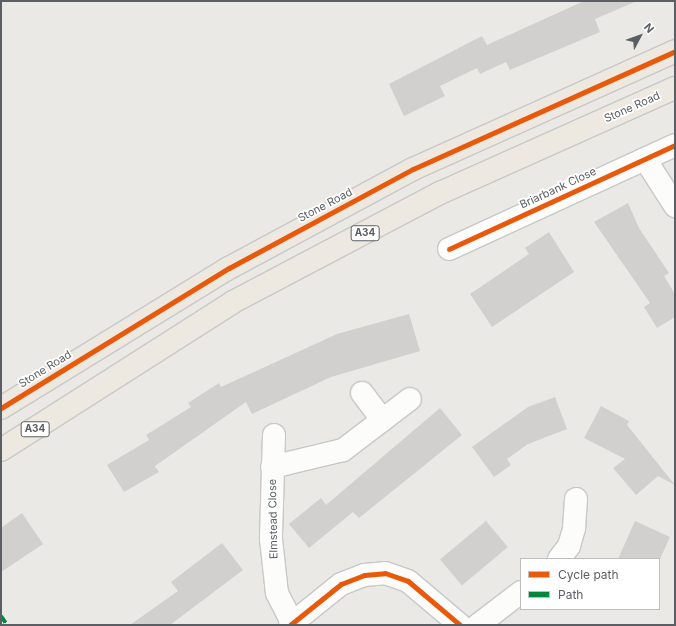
<!DOCTYPE html>
<html>
<head>
<meta charset="utf-8">
<style>
	body { margin:0 }
	#map { position:relative; width:676px; height:626px; overflow:hidden; background:#ebe9e5; font-family:Inter,sans-serif }
	div>[style] { position:absolute }
	[style*='--x'] { left:calc(var(--x)*1px); top:calc(var(--y)*1px); width:calc(var(--w)*1px); rotate:calc(var(--a)*1deg) }
	.building>* { inset:0; background:#d1d0ce; transform-origin:0 0 }
	.roads { filter:drop-shadow(1px 0 #c7c8c7) drop-shadow(-1px 0 #c7c8c7) drop-shadow(0 1px #c7c8c7) drop-shadow(0 -1px #c7c8c7) }
	.minor>* { height:22px; margin:-11px; padding:0 11px; transform-origin:11px; border-radius:11px; background:#fcfcfb }
	.highway>* { height:22px; margin:-11px; padding:0 11px; transform-origin:11px; border-radius:11px; background:#eee9e0 }
	.quiet>* { height:4px; margin-top:-2px; transform-origin:0; background:repeating-linear-gradient(90deg,#00873e 0 8px,transparent 0 12px) }
	.cycleway>* { height:5px; margin:-2.5px; padding:0 2.5px; transform-origin:2.5px; border-radius:2.5px; background:#e8590c }
	span { translate:-50% -50%; white-space:nowrap; text-align:center; line-height:1.15; -webkit-text-stroke:3.5px #fff; paint-order:stroke }
	.shield-label span { padding:1px 3px; background:#fff; border:1px solid; border-radius:3px; -webkit-text-stroke-width:0 }
	.shield-label { font-size:10px; color:#5b5f63; font-weight:700 }
	.street-label { font-size:11px; color:#5b5f63 }
	.frame { position:absolute; inset:0; border:2px solid #5b5f63; pointer-events:none }
	.legend { position:absolute; left:520px; top:558px; width:140px; height:52px; box-sizing:border-box; background:#fff; border:1px solid #bdbfc1; margin:0; padding:5px 7px; list-style:none; font-size:12px; color:#5b5f63 }
	.legend li { display:flex; align-items:center; gap:8px; height:20px }
	.legend b { width:20px; border:1px solid #bdbfc1 }
	.north { position:absolute; left:620px; top:16px; width:40px; height:40px; -webkit-text-stroke:3px #fff; paint-order:stroke; rotate:49deg; font-size:11px; font-weight:700; line-height:16px; text-align:center; color:#5b5f63 }
	.north::after { content:''; display:block; margin:auto; width:14px; height:18px; background:#5b5f63; clip-path:polygon(50% 0,100% 100%,50% 72%,0 100%) }
</style>
</head>
<body>
<div id="map">
	<div class="building">
		<div style="clip-path:polygon(584px 1px,637px 1px,595px 19px,600px 32px,510px 70px,506px 62px,480px 74px,477px 68px,440px 86px,445px 96px,404px 116px,389px 84px,482px 36px,487px 45px)"></div>
		<div style="clip-path:polygon(628px 203px,639px 228px,669px 273px,664px 276px,675px 294px,675px 317px,657px 328px,644px 307px,650px 303px,594px 222px)"></div>
		<div style="clip-path:polygon(549px 232px,574px 272px,492px 327px,470px 294px,529px 254px,525px 248px)"></div>
		<div style="clip-path:polygon(409px 314px,420px 351px,331px 377px,252px 414px,246px 402px,155px 466px,159px 472px,124px 492px,107px 465px,149px 440px,146px 435px,191px 407px,188px 403px,219px 383px,221px 387px,337px 334px)"></div>
		<div style="clip-path:polygon(555px 397px,567px 429px,528px 444px,507px 459px,511px 465px,494px 477px,472px 447px,528px 407px)"></div>
		<div style="clip-path:polygon(601px 406px,629px 421px,627px 425px,675px 485px,658px 476px,636px 495px,613px 468px,625px 459px,584px 438px)"></div>
		<div style="clip-path:polygon(440px 408px,462px 435px,359px 518px,353px 512px,309px 548px,289px 524px,321px 498px,326px 505px)"></div>
		<div style="clip-path:polygon(22px 513px,43px 544px,1px 572px,1px 528px)"></div>
		<div style="left:486px;top:521px;width:34px;height:60px;rotate:50deg"></div>
		<div style="clip-path:polygon(635px 521px,670px 537px,660px 559px,618px 559px)"></div>
		<div style="clip-path:polygon(222px 543px,243px 570px,170px 625px,130px 625px,178px 591px,171px 582px)"></div>
	</div>
	<div class="roads">
		<div class="minor">
			<div style="--x:645;--y:159;--w:56;--a:57.4"></div>
			<div style="--x:449;--y:249;--w:249;--a:-24.7"></div>
			<div style="--x:362;--y:393;--w:34;--a:53"></div>
			<div style="--x:274;--y:435;--w:104;--a:91.7"></div>
			<div style="--x:271;--y:539;--w:54;--a:83.7"></div>
			<div style="--x:277;--y:593;--w:34;--a:63"></div>
			<div style="--x:272;--y:467;--w:73;--a:-13.5"></div>
			<div style="--x:343;--y:450;--w:84;--a:-37.3"></div>
			<div style="--x:559;--y:559;--w:16;--a:-52"></div>
			<div style="--x:569;--y:546;--w:19;--a:-74"></div>
			<div style="--x:574;--y:528;--w:29;--a:-86"></div>
			<div style="--x:290;--y:625;--w:65;--a:-38.8"></div>
			<div style="--x:341;--y:584;--w:25;--a:-21"></div>
			<div style="--x:364;--y:575;--w:21;--a:-5"></div>
			<div style="--x:385;--y:573;--w:24;--a:19"></div>
			<div style="--x:408;--y:581;--w:68;--a:40.2"></div>
			<div style="--x:478;--y:625;--w:54;--a:-37.5"></div>
		</div>
		<div class="highway">
			<div style="--x:1;--y:408;--w:268;--a:-31.6"></div>
			<div style="--x:229;--y:268;--w:209;--a:-28.3"></div>
			<div style="--x:413;--y:169;--w:287;--a:-24.2"></div>
			<div style="--x:1;--y:450;--w:275;--a:-32.5"></div>
			<div style="--x:233;--y:302;--w:234;--a:-27.8"></div>
			<div style="--x:440;--y:193;--w:257;--a:-24.1"></div>
		</div>
	</div>
	<div class="quiet">
		<div style="--x:1;--y:616;--w:11;--a:56"></div>
	</div>
	<div class="cycleway">
		<div style="--x:449;--y:249;--w:249;--a:-24.7"></div>
		<div style="--x:1;--y:408;--w:268;--a:-31.6"></div>
		<div style="--x:229;--y:268;--w:209;--a:-28.3"></div>
		<div style="--x:413;--y:169;--w:287;--a:-24.2"></div>
		<div style="--x:290;--y:625;--w:65;--a:-38.8"></div>
		<div style="--x:341;--y:584;--w:25;--a:-21"></div>
		<div style="--x:364;--y:575;--w:21;--a:-5"></div>
		<div style="--x:385;--y:573;--w:24;--a:19"></div>
		<div style="--x:408;--y:581;--w:68;--a:40.2"></div>
	</div>
	<div class="shield-label">
		<span style="left:365px;top:233px">A34</span>
		<span style="left:35px;top:429px">A34</span>
	</div>
	<div class="street-label">
		<span style="left:632px;top:107px;rotate:-24deg">Stone Road</span>
		<span style="left:558px;top:188px;rotate:-25deg">Briarbank Close</span>
		<span style="left:325px;top:205px;rotate:-28deg">Stone Road</span>
		<span style="left:45px;top:369px;rotate:-32deg">Stone Road</span>
		<span style="left:273px;top:519px;rotate:-91deg">Elmstead Close</span>
	</div>
	<div class="frame"></div>
	<ul class="legend">
	<li><b style="height:5px;background:#e8590c"></b>Cycle path</li>
	<li><b style="height:5px;background:#00873e"></b>Path</li>
	</ul>
	<div class="north">N</div>
</div>
</body>
</html>
